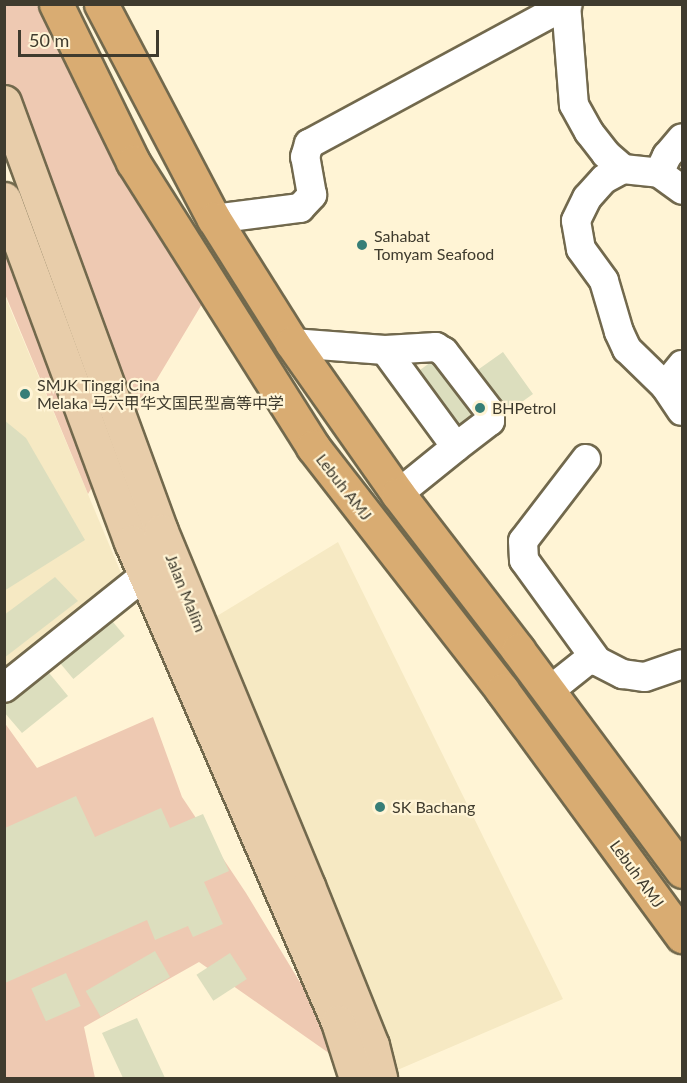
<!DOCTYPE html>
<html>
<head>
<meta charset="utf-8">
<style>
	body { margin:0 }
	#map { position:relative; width:687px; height:1083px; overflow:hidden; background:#fff4d5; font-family:Lato,"Noto Sans SC",sans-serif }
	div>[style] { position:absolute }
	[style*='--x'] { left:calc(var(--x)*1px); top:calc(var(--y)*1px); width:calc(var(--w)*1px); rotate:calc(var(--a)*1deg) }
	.built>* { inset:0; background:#f6e9c3 }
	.green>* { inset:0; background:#eec9b2 }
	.building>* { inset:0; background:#dcdebe; transform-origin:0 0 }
	.roads { filter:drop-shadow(2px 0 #72694d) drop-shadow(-2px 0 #72694d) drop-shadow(0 2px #72694d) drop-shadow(0 -2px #72694d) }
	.minor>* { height:28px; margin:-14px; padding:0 14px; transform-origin:14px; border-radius:14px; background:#fff }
	.major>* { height:33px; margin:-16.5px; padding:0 16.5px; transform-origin:16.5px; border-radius:16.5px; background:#e8cdaa }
	.highway>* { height:33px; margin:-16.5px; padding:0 16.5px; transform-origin:16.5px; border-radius:16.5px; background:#d9ac72 }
	.dots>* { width:16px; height:16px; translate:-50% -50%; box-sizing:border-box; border:3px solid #fff4d5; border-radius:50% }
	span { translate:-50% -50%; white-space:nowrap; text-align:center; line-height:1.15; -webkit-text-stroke:4.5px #fff4d5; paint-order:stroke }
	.poi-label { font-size:16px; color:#3f3b2e }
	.left { translate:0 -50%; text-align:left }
	.street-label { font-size:16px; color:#3f3b2e }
	.frame { position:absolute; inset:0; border:6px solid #3f3b2e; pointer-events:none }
	.scale { position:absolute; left:18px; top:30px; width:141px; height:27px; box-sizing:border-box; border:3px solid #3f3b2e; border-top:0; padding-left:8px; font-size:18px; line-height:21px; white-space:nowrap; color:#3f3b2e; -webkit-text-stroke:4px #fff4d5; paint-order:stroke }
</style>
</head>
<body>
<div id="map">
	<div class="built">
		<div style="clip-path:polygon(4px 294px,129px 592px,4px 693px)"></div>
		<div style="clip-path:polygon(338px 542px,563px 999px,395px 1071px,217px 616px)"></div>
	</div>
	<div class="green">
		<div style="clip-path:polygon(4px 5px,43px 5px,205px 299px,88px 494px,5px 294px,5px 245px,16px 234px,47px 220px,5px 94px)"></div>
		<div style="clip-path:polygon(153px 717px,182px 797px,246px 893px,353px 1070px,199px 962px,84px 1027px,95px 1078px,5px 1078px,4px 722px,37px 768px)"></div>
	</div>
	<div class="building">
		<div style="clip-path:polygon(503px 352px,533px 394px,492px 423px,475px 447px,420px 370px,442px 354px,462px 381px)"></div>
		<div style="clip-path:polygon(4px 420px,26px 438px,85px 540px,4px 591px)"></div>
		<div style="clip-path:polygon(55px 577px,78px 601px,4px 658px,4px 615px)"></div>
		<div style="left:108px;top:616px;width:26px;height:67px;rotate:50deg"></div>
		<div style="clip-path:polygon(45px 668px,68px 696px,22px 733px,4px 712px,4px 700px)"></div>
		<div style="clip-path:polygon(76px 796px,95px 837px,161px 808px,170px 828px,203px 814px,229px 871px,204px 882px,223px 924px,193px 937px,188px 926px,155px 940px,147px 920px,5px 983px,5px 828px)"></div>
		<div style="left:155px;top:951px;width:30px;height:80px;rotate:60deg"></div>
		<div style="left:230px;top:953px;width:31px;height:40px;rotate:57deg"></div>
		<div style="left:66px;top:973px;width:36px;height:38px;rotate:66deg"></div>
		<div style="clip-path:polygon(137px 1018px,165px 1078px,123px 1078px,102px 1033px)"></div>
	</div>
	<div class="roads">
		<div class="minor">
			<div style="--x:566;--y:4;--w:101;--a:85.5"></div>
			<div style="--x:574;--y:105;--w:31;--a:61"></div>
			<div style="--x:589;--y:132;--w:28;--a:52"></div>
			<div style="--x:606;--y:154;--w:23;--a:41"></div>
			<div style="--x:623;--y:169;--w:36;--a:6"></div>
			<div style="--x:659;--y:173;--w:29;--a:36"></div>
			<div style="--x:623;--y:169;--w:21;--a:152"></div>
			<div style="--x:604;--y:179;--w:25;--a:132"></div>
			<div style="--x:587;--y:198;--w:25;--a:116"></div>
			<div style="--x:576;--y:221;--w:28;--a:80"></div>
			<div style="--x:581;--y:249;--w:39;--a:54"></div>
			<div style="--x:604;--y:281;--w:53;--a:73.6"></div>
			<div style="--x:619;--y:332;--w:19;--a:65"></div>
			<div style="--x:627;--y:349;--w:53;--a:44.2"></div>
			<div style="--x:665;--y:386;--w:30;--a:56"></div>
			<div style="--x:659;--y:173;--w:19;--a:-65"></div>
			<div style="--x:667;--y:156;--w:23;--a:-50"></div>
			<div style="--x:214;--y:219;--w:87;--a:-7.3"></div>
			<div style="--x:300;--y:208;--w:18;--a:-47"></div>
			<div style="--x:312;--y:195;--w:39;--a:-100"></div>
			<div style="--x:305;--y:157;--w:14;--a:-73"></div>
			<div style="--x:309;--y:144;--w:294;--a:-28.4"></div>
			<div style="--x:292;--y:343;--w:93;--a:4.3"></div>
			<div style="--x:385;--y:350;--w:120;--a:53.8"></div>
			<div style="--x:456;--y:447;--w:75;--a:141"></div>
			<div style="--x:385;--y:350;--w:51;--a:-3.4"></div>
			<div style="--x:436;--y:347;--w:9;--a:32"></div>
			<div style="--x:444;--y:352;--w:76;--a:52.5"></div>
			<div style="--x:490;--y:412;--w:9;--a:90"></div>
			<div style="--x:490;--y:421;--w:43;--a:142.6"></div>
			<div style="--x:665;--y:386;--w:27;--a:-51"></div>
			<div style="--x:586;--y:459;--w:103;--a:127.5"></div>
			<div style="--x:523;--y:541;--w:19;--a:87"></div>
			<div style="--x:524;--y:560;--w:125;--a:54.1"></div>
			<div style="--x:597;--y:661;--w:29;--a:27"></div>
			<div style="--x:623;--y:674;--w:22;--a:8"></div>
			<div style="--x:645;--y:677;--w:39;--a:-19"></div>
			<div style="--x:4;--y:688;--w:181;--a:-38.7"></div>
			<div style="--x:549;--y:691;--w:56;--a:-38.5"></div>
		</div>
		<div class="major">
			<div style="--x:4;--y:102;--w:457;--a:69.9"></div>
			<div style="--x:161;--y:531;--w:384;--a:67.5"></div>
			<div style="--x:308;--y:886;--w:171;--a:68.1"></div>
			<div style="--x:372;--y:1045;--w:34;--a:76"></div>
			<div style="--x:4;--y:199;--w:366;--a:69.7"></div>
			<div style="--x:131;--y:542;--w:523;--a:66.67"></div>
			<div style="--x:338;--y:1022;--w:59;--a:72.2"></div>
		</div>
		<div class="highway">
			<div style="--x:56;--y:4;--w:176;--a:64"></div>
			<div style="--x:133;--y:162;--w:337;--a:57.7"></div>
			<div style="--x:313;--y:447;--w:308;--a:52.1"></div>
			<div style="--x:502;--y:690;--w:305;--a:53.8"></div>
			<div style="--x:101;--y:4;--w:243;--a:62.3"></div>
			<div style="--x:214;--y:219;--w:146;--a:57.8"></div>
			<div style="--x:292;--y:343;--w:184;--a:54.9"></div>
			<div style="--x:398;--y:494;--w:197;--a:52.4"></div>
			<div style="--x:518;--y:650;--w:275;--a:53.4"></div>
		</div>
	</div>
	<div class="dots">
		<div style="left:362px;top:245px;background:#377e77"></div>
		<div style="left:25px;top:394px;background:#377e77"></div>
		<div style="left:480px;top:408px;background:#377e77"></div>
		<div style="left:380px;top:807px;background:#377e77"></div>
	</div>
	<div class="poi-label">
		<span class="left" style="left:374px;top:245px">Sahabat<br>Tomyam Seafood</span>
		<span class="left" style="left:37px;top:394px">SMJK Tinggi Cina<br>Melaka 马六甲华文国民型高等中学</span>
		<span class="left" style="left:492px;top:408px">BHPetrol</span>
		<span class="left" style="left:392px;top:807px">SK Bachang</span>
	</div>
	<div class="street-label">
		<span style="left:344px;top:487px;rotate:52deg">Lebuh AMJ</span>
		<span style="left:186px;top:593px;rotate:68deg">Jalan Malim</span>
		<span style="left:637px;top:874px;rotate:54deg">Lebuh AMJ</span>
	</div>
	<div class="frame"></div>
	<div class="scale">50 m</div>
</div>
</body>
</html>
